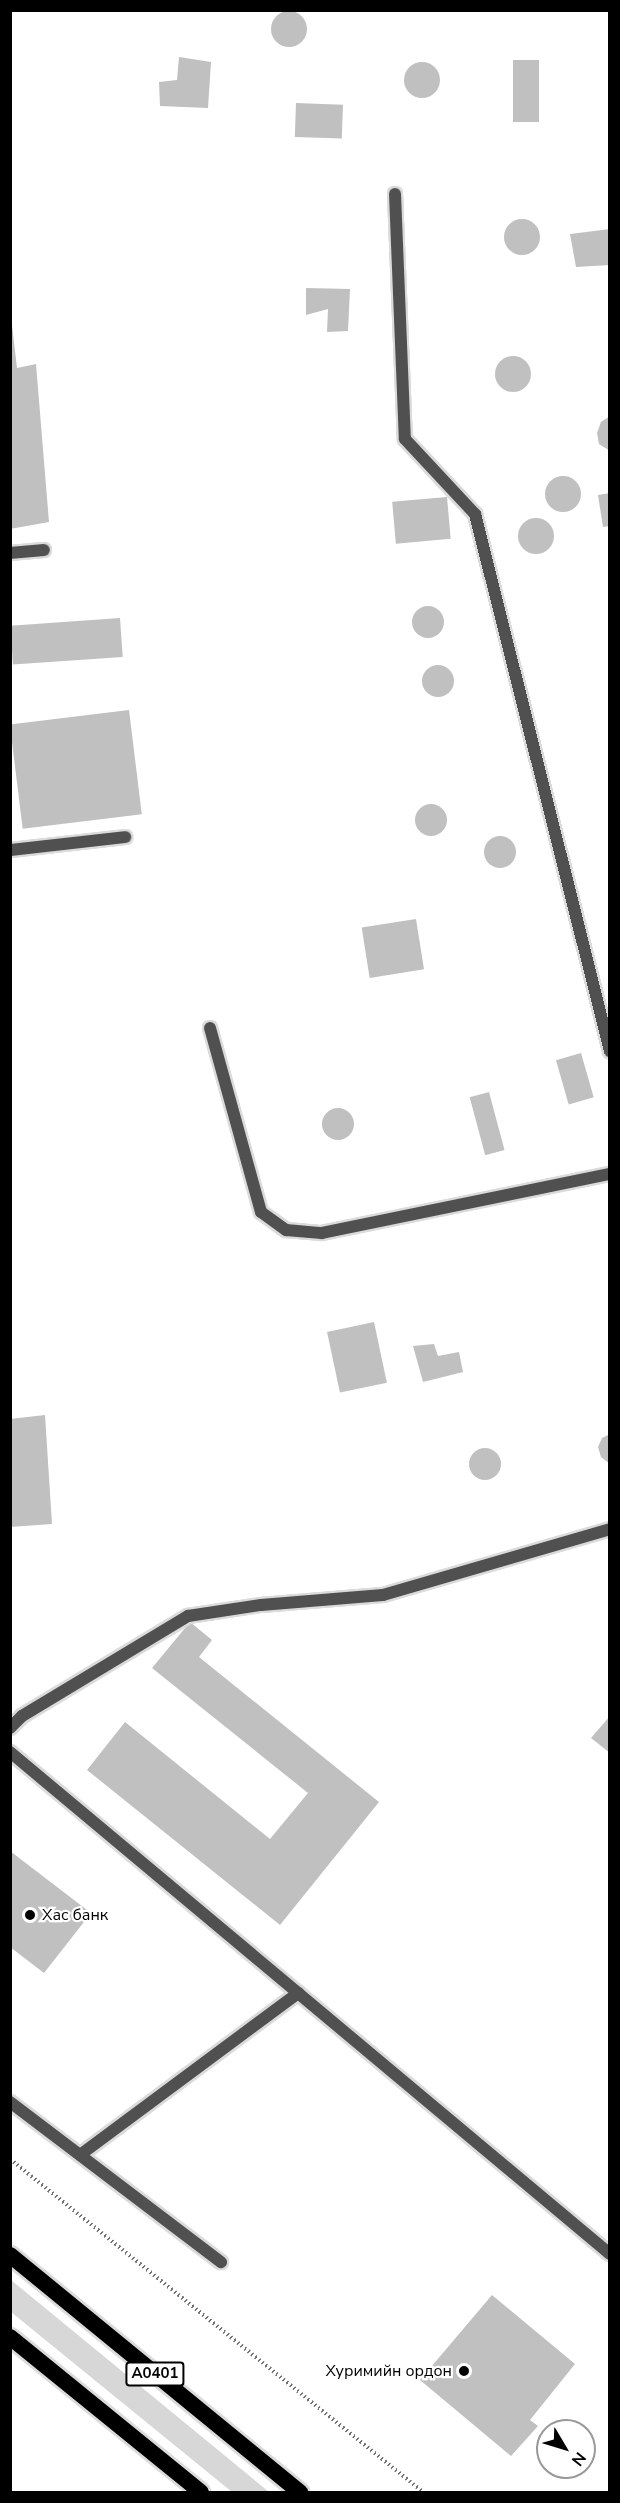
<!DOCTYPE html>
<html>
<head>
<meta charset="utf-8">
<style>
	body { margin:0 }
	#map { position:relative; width:620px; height:2503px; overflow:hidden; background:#fff; font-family:"Nunito Sans",sans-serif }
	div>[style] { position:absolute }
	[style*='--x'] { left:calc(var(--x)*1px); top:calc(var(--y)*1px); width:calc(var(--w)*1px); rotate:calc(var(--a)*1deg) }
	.green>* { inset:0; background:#d7d7d7 }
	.building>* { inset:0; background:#c0c0c0; transform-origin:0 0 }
	.round { border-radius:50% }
	.path>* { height:4px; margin-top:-2px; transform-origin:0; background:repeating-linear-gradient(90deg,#727272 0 1.5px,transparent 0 4.5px) }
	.roads { filter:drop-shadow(2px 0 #dbdbdb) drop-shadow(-2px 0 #dbdbdb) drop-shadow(0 2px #dbdbdb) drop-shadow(0 -2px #dbdbdb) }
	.service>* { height:12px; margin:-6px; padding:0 6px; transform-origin:6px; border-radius:6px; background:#505050 }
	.trunk>* { height:16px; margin:-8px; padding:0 8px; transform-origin:8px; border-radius:8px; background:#000 }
	.dots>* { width:16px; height:16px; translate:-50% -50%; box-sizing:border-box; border:3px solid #fff; border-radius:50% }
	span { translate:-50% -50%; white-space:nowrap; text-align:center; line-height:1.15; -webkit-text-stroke:4.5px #fff; paint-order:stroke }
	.shield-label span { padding:2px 4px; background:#fff; border:2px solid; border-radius:4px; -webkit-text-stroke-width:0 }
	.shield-label { font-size:15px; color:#000; font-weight:700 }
	.poi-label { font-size:16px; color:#000 }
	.left { translate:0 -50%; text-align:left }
	.right { translate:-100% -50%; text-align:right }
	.frame { position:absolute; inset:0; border:12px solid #000; pointer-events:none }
	.north { position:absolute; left:536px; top:2419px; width:60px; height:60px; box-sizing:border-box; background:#fff; border:2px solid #999; border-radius:50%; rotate:128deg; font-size:16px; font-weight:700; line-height:24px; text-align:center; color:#000 }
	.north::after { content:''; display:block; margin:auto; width:21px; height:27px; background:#000; clip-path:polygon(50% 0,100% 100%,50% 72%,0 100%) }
</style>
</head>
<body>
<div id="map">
	<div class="green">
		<div style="clip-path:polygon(11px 2280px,269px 2492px,232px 2492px,11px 2312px)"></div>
	</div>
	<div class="building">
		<div class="round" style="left:271px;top:11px;width:36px;height:36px"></div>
		<div style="clip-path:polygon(179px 57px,211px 62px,208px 108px,160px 106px,159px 82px,177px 80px)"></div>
		<div style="left:513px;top:60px;width:26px;height:62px"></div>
		<div class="round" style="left:404px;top:62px;width:36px;height:36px"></div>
		<div style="left:296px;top:103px;width:47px;height:34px;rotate:2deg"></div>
		<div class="round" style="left:504px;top:219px;width:36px;height:36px"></div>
		<div style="clip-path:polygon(610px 229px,610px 265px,576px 267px,570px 234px)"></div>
		<div style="clip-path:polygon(306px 288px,350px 289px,348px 331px,327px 332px,328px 309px,306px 315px)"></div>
		<div style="clip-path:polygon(10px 308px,17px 368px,36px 364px,49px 522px,10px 529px)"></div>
		<div class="round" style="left:495px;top:356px;width:36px;height:36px"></div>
		<div style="clip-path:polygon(610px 416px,610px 451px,599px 444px,597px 433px,601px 422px)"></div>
		<div class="round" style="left:545px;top:476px;width:36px;height:36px"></div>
		<div style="clip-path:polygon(610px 493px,610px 526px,603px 527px,598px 495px)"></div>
		<div style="left:447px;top:497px;width:42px;height:55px;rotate:85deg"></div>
		<div class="round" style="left:518px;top:518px;width:36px;height:36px"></div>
		<div class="round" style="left:412px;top:606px;width:32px;height:32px"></div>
		<div style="left:120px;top:618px;width:39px;height:110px;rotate:86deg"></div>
		<div class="round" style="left:422px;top:665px;width:32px;height:32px"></div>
		<div style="left:129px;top:710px;width:105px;height:120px;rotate:83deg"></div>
		<div class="round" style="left:415px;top:804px;width:32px;height:32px"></div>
		<div class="round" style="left:484px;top:836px;width:32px;height:32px"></div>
		<div style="left:416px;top:919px;width:51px;height:55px;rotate:81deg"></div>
		<div style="left:581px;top:1053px;width:46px;height:26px;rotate:74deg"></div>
		<div style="left:489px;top:1092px;width:60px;height:20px;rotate:75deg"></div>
		<div class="round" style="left:322px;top:1108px;width:32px;height:32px"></div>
		<div style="left:374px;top:1322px;width:62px;height:48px;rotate:78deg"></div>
		<div style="clip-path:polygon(434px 1344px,438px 1356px,459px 1352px,463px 1372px,423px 1382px,413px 1346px)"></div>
		<div style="clip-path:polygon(45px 1415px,52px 1524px,10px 1527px,10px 1419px)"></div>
		<div style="clip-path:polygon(610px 1434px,610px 1464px,601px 1457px,598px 1447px,602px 1438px)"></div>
		<div class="round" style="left:469px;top:1448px;width:32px;height:32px"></div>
		<div style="clip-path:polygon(190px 1622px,212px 1640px,199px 1657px,379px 1802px,280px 1925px,87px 1770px,125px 1722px,270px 1839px,308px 1793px,152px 1668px)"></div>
		<div style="clip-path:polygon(610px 1716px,610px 1753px,591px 1738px)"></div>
		<div style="clip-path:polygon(10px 1851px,91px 1913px,44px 1973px,10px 1947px)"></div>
		<div style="clip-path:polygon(492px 2295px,575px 2364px,530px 2420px,538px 2426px,511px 2456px,420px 2380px)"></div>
	</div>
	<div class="path">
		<div style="--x:10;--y:2159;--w:531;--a:38.88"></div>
	</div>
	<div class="roads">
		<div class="service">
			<div style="--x:395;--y:194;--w:245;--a:87.7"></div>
			<div style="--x:405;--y:439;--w:103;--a:47"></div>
			<div style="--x:475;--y:514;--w:554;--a:75.89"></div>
			<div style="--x:10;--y:553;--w:34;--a:-5"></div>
			<div style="--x:10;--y:850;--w:116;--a:-6.4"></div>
			<div style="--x:210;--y:1028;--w:191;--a:74.5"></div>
			<div style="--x:261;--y:1212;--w:31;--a:36"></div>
			<div style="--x:286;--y:1230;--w:36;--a:5"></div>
			<div style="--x:322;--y:1233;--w:294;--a:-11.6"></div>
			<div style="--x:10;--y:1728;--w:17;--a:-45"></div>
			<div style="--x:22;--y:1716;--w:194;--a:-31.1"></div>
			<div style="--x:188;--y:1616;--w:74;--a:-8.6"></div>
			<div style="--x:261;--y:1605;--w:122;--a:-4.7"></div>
			<div style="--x:383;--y:1595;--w:236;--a:-16.2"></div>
			<div style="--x:10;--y:1752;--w:782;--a:39.92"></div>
			<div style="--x:10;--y:2102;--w:265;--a:37.2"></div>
			<div style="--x:80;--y:2155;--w:272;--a:-36.6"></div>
		</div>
		<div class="trunk">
			<div style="--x:10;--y:2255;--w:375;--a:39.3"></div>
			<div style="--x:10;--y:2337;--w:246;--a:39.1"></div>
		</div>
	</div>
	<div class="dots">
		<div style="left:30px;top:1915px;background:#000"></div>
		<div style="left:464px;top:2371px;background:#000"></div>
	</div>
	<div class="shield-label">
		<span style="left:155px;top:2374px">A0401</span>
	</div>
	<div class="poi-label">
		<span class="left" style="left:42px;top:1915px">Хас банк</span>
		<span class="right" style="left:452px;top:2371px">Хуримийн ордон</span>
	</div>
	<div class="frame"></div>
	<div class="north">N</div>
</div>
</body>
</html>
